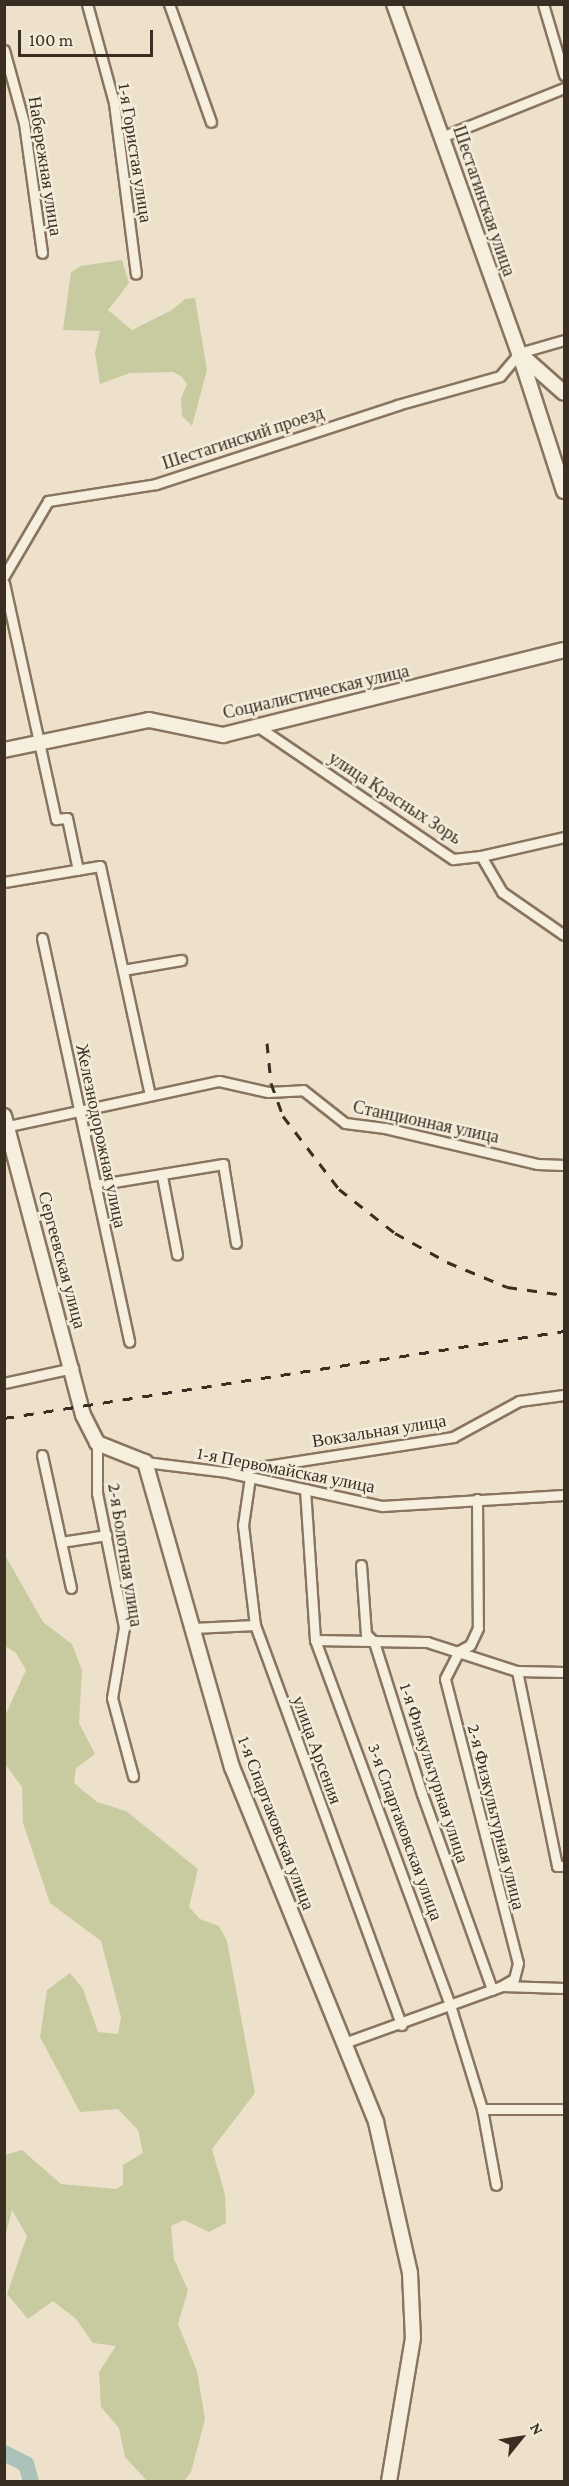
<!DOCTYPE html>
<html>
<head>
<meta charset="utf-8">
<style>
	body { margin:0 }
	#map { position:relative; width:569px; height:2486px; overflow:hidden; background:#ede1cb; font-family:"Crimson Pro",serif }
	div>[style] { position:absolute }
	[style*='--x'] { left:calc(var(--x)*1px); top:calc(var(--y)*1px); width:calc(var(--w)*1px); rotate:calc(var(--a)*1deg) }
	.green>* { inset:0; background:#c7cb9f }
	.river>* { height:16px; margin:-8px; padding:0 8px; transform-origin:8px; border-radius:8px; background:#abc2ba }
	.roads { filter:drop-shadow(2px 0 #897460) drop-shadow(-2px 0 #897460) drop-shadow(0 2px #897460) drop-shadow(0 -2px #897460) }
	.street>* { height:9px; margin:-4.5px; padding:0 4.5px; transform-origin:4.5px; border-radius:4.5px; background:#f7efde }
	.secondary>* { height:14px; margin:-7px; padding:0 7px; transform-origin:7px; border-radius:7px; background:#f7efde }
	.rail>* { height:3px; margin-top:-1.5px; transform-origin:0; background:repeating-linear-gradient(90deg,#3a2d22 0 10px,transparent 0 20px) }
	span { translate:-50% -50%; white-space:nowrap; text-align:center; line-height:1.15; -webkit-text-stroke:5px #f4ecda; paint-order:stroke }
	.street-label { font-size:18px; color:#3a2d22 }
	.frame { position:absolute; inset:0; border:6px solid #3a2d22; pointer-events:none }
	.north { position:absolute; left:491px; top:2408px; width:60px; height:60px; -webkit-text-stroke:4px #f4ecda; paint-order:stroke; rotate:60deg; font-size:16px; font-weight:700; line-height:24px; text-align:center; color:#3a2d22 }
	.north::after { content:''; display:block; margin:auto; width:21px; height:27px; background:#3a2d22; clip-path:polygon(50% 0,100% 100%,50% 72%,0 100%) }
	.scale { position:absolute; left:18px; top:30px; width:135px; height:27px; box-sizing:border-box; border:3px solid #3a2d22; border-top:0; padding-left:8px; font-size:18px; line-height:21px; white-space:nowrap; color:#3a2d22; -webkit-text-stroke:4px #f4ecda; paint-order:stroke }
</style>
</head>
<body>
<div id="map">
	<div class="green">
		<div style="clip-path:polygon(122px 260px,129px 283px,108px 310px,132px 330px,172px 310px,185px 299px,195px 298px,207px 370px,192px 426px,182px 416px,181px 399px,187px 384px,181px 376px,173px 372px,130px 373px,100px 384px,95px 353px,100px 331px,63px 330px,71px 272px,81px 266px)"></div>
		<div style="clip-path:polygon(5px 1555px,43px 1622px,72px 1644px,82px 1670px,79px 1723px,95px 1754px,76px 1768px,74px 1783px,97px 1802px,126px 1811px,198px 1869px,189px 1907px,200px 1919px,219px 1926px,227px 1941px,255px 2093px,212px 2149px,225px 2195px,226px 2223px,209px 2232px,184px 2220px,171px 2226px,174px 2259px,188px 2290px,178px 2324px,197px 2371px,205px 2419px,191px 2472px,184px 2481px,147px 2481px,125px 2457px,119px 2428px,101px 2407px,99px 2372px,116px 2346px,93px 2343px,76px 2319px,53px 2301px,28px 2319px,7px 2294px,27px 2236px,12px 2210px,5px 2237px,5px 2155px,22px 2150px,61px 2184px,116px 2189px,123px 2185px,123px 2165px,143px 2153px,138px 2130px,118px 2109px,80px 2112px,40px 2037px,47px 1990px,70px 1973px,83px 1989px,98px 2032px,118px 2034px,121px 2017px,101px 1941px,50px 1903px,23px 1823px,22px 1787px,5px 1764px,5px 1716px,26px 1670px,16px 1653px,5px 1646px)"></div>
	</div>
	<div class="river">
		<div style="--x:4;--y:2453;--w:25;--a:27"></div>
		<div style="--x:26;--y:2464;--w:19;--a:74"></div>
	</div>
	<div class="roads">
		<div class="street">
			<div style="--x:87;--y:4;--w:103;--a:74.7"></div>
			<div style="--x:114;--y:103;--w:172;--a:82.7"></div>
			<div style="--x:169;--y:4;--w:125;--a:70.4"></div>
			<div style="--x:543;--y:4;--w:74;--a:73.5"></div>
			<div style="--x:4;--y:50;--w:76;--a:74.7"></div>
			<div style="--x:24;--y:123;--w:131;--a:82.1"></div>
			<div style="--x:444;--y:136;--w:129;--a:-21.8"></div>
			<div style="--x:4;--y:576;--w:87;--a:-59.6"></div>
			<div style="--x:48;--y:501;--w:109;--a:-8.9"></div>
			<div style="--x:156;--y:484;--w:254;--a:-18.1"></div>
			<div style="--x:397;--y:405;--w:107;--a:-15.7"></div>
			<div style="--x:500;--y:376;--w:30;--a:-50"></div>
			<div style="--x:519;--y:353;--w:47;--a:-16.1"></div>
			<div style="--x:4;--y:583;--w:242;--a:77.6"></div>
			<div style="--x:56;--y:819;--w:11;--a:-5"></div>
			<div style="--x:67;--y:818;--w:53;--a:78.1"></div>
			<div style="--x:257;--y:726;--w:237;--a:34.2"></div>
			<div style="--x:453;--y:859;--w:28;--a:-6"></div>
			<div style="--x:481;--y:856;--w:42;--a:59.7"></div>
			<div style="--x:502;--y:892;--w:75;--a:34.7"></div>
			<div style="--x:481;--y:856;--w:85;--a:-12.9"></div>
			<div style="--x:4;--y:882;--w:97;--a:-9.5"></div>
			<div style="--x:100;--y:866;--w:234;--a:77.7"></div>
			<div style="--x:42;--y:938;--w:413;--a:77.8"></div>
			<div style="--x:123;--y:970;--w:59;--a:-9.8"></div>
			<div style="--x:4;--y:1127;--w:220;--a:-12.1"></div>
			<div style="--x:219;--y:1081;--w:50;--a:12.7"></div>
			<div style="--x:268;--y:1092;--w:35;--a:-3"></div>
			<div style="--x:303;--y:1090;--w:53;--a:38.2"></div>
			<div style="--x:345;--y:1123;--w:40;--a:7.1"></div>
			<div style="--x:385;--y:1128;--w:156;--a:13.3"></div>
			<div style="--x:537;--y:1164;--w:27;--a:2"></div>
			<div style="--x:162;--y:1176;--w:80;--a:79.2"></div>
			<div style="--x:95;--y:1185;--w:130;--a:-9.3"></div>
			<div style="--x:223;--y:1164;--w:80;--a:80.7"></div>
			<div style="--x:4;--y:1383;--w:71;--a:-12.3"></div>
			<div style="--x:97;--y:1443;--w:50;--a:90"></div>
			<div style="--x:97;--y:1493;--w:137;--a:78.6"></div>
			<div style="--x:124;--y:1627;--w:72;--a:99.6"></div>
			<div style="--x:112;--y:1698;--w:81;--a:74.9"></div>
			<div style="--x:42;--y:1455;--w:136;--a:77.7"></div>
			<div style="--x:145;--y:1462;--w:83;--a:7"></div>
			<div style="--x:227;--y:1472;--w:159;--a:12.4"></div>
			<div style="--x:382;--y:1506;--w:182;--a:-3.5"></div>
			<div style="--x:234;--y:1471;--w:222;--a:-8.8"></div>
			<div style="--x:453;--y:1437;--w:75;--a:-28.6"></div>
			<div style="--x:519;--y:1401;--w:45;--a:-7.6"></div>
			<div style="--x:250;--y:1477;--w:49;--a:98.3"></div>
			<div style="--x:243;--y:1525;--w:101;--a:83.2"></div>
			<div style="--x:255;--y:1625;--w:426;--a:69.9"></div>
			<div style="--x:305;--y:1489;--w:151;--a:86.2"></div>
			<div style="--x:315;--y:1640;--w:392;--a:69.7"></div>
			<div style="--x:451;--y:2008;--w:106;--a:72.9"></div>
			<div style="--x:482;--y:2109;--w:77;--a:79.6"></div>
			<div style="--x:477;--y:1499;--w:129;--a:89.6"></div>
			<div style="--x:478;--y:1628;--w:19;--a:115"></div>
			<div style="--x:470;--y:1645;--w:13;--a:151"></div>
			<div style="--x:459;--y:1651;--w:31;--a:117"></div>
			<div style="--x:445;--y:1679;--w:293;--a:75.6"></div>
			<div style="--x:518;--y:1963;--w:16;--a:104"></div>
			<div style="--x:514;--y:1979;--w:14;--a:150"></div>
			<div style="--x:61;--y:1542;--w:46;--a:-8.8"></div>
			<div style="--x:361;--y:1565;--w:69;--a:85.9"></div>
			<div style="--x:366;--y:1634;--w:11;--a:45"></div>
			<div style="--x:374;--y:1642;--w:159;--a:72.5"></div>
			<div style="--x:422;--y:1794;--w:208;--a:70.3"></div>
			<div style="--x:193;--y:1628;--w:62;--a:-2.8"></div>
			<div style="--x:315;--y:1640;--w:112;--a:1"></div>
			<div style="--x:427;--y:1642;--w:95;--a:17.9"></div>
			<div style="--x:517;--y:1671;--w:47;--a:1.2"></div>
			<div style="--x:517;--y:1671;--w:199;--a:78.4"></div>
			<div style="--x:557;--y:1866;--w:7;--a:0"></div>
			<div style="--x:344;--y:2043;--w:168;--a:-19.8"></div>
			<div style="--x:502;--y:1986;--w:62;--a:1.8"></div>
			<div style="--x:482;--y:2109;--w:82;--a:0"></div>
		</div>
		<div class="secondary">
			<div style="--x:394;--y:4;--w:371;--a:70.3"></div>
			<div style="--x:519;--y:353;--w:60;--a:41.6"></div>
			<div style="--x:520;--y:355;--w:143;--a:72.1"></div>
			<div style="--x:4;--y:750;--w:148;--a:-11.7"></div>
			<div style="--x:149;--y:720;--w:76;--a:11.5"></div>
			<div style="--x:223;--y:735;--w:351;--a:-14"></div>
			<div style="--x:4;--y:1116;--w:309;--a:75.2"></div>
			<div style="--x:83;--y:1415;--w:31;--a:63"></div>
			<div style="--x:97;--y:1443;--w:52;--a:21.6"></div>
			<div style="--x:145;--y:1462;--w:317;--a:74.1"></div>
			<div style="--x:232;--y:1767;--w:383;--a:67.9"></div>
			<div style="--x:376;--y:2122;--w:155;--a:77.3"></div>
			<div style="--x:410;--y:2273;--w:65;--a:87.4"></div>
			<div style="--x:413;--y:2338;--w:146;--a:99.5"></div>
		</div>
	</div>
	<div class="rail">
		<div style="--x:267;--y:1043;--w:40;--a:84.3"></div>
		<div style="--x:271;--y:1083;--w:35;--a:70"></div>
		<div style="--x:283;--y:1116;--w:92;--a:52.5"></div>
		<div style="--x:339;--y:1189;--w:71;--a:38.2"></div>
		<div style="--x:395;--y:1233;--w:60;--a:29.1"></div>
		<div style="--x:447;--y:1262;--w:65;--a:22.6"></div>
		<div style="--x:507;--y:1287;--w:58;--a:8"></div>
		<div style="--x:4;--y:1418;--w:567;--a:-8.83"></div>
	</div>
	<div class="street-label">
		<span style="left:135px;top:153px;rotate:81deg">1-я Гористая улица</span>
		<span style="left:45px;top:166px;rotate:81deg">Набережная улица</span>
		<span style="left:484px;top:201px;rotate:71deg">Шестагинская улица</span>
		<span style="left:243px;top:438px;rotate:-18deg">Шестагинский проезд</span>
		<span style="left:316px;top:692px;rotate:-13deg">Социалистическая улица</span>
		<span style="left:395px;top:798px;rotate:33deg">улица Красных Зорь</span>
		<span style="left:426px;top:1122px;rotate:12deg">Станционная улица</span>
		<span style="left:101px;top:1136px;rotate:78deg">Железнодорожная улица</span>
		<span style="left:62px;top:1260px;rotate:75deg">Сергеевская улица</span>
		<span style="left:379px;top:1431px;rotate:-9deg">Вокзальная улица</span>
		<span style="left:286px;top:1470px;rotate:11deg">1-я Первомайская улица</span>
		<span style="left:125px;top:1555px;rotate:81deg">2-я Болотная улица</span>
		<span style="left:317px;top:1750px;rotate:70deg">улица Арсения</span>
		<span style="left:434px;top:1773px;rotate:72deg">1-я Физкультурная улица</span>
		<span style="left:496px;top:1817px;rotate:76deg">2-я Физкультурная улица</span>
		<span style="left:276px;top:1823px;rotate:69deg">1-я Спартаковская улица</span>
		<span style="left:405px;top:1832px;rotate:70deg">3-я Спартаковская улица</span>
	</div>
	<div class="frame"></div>
	<div class="north">N</div>
	<div class="scale">100 m</div>
</div>
</body>
</html>
